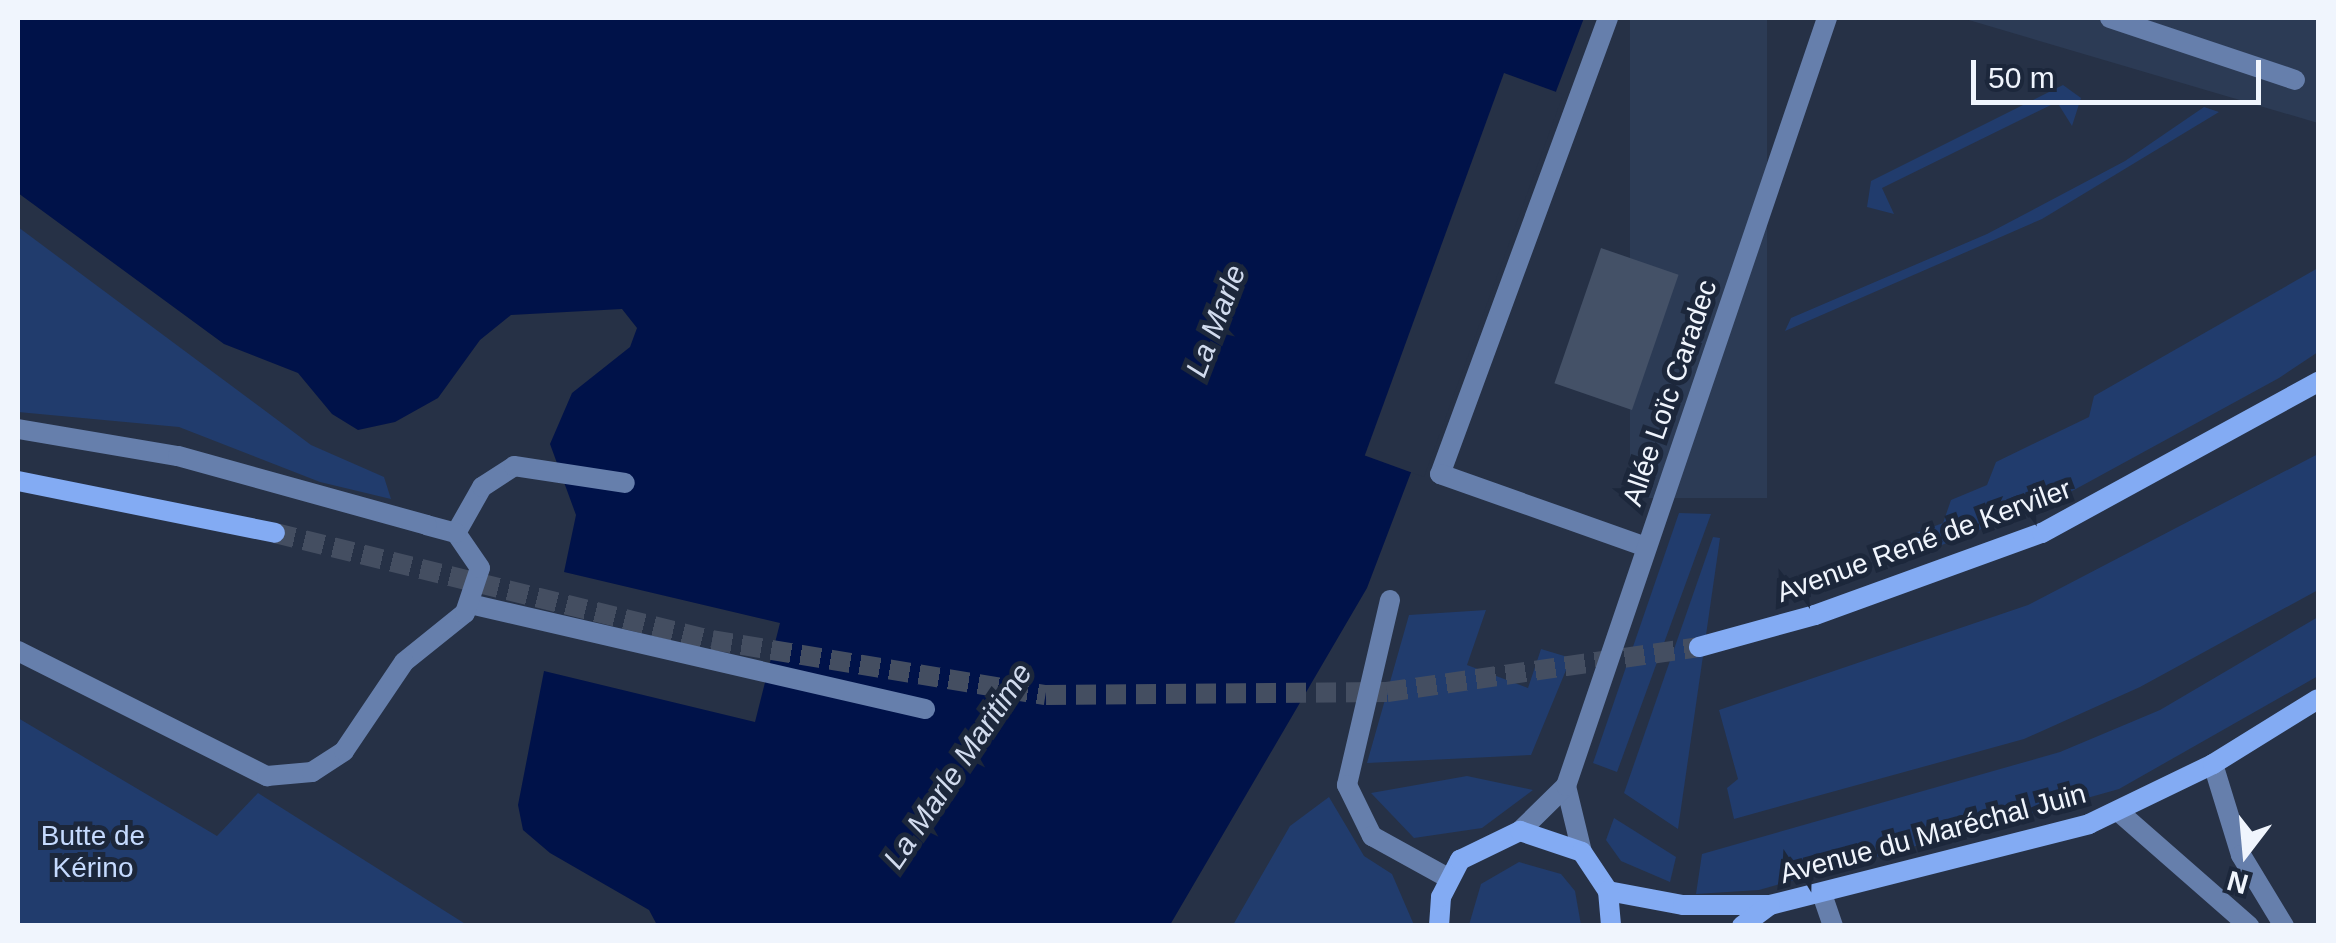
<!DOCTYPE html>
<html>
<head>
<meta charset="utf-8">
<style>
	body { margin:0 }
	#map { position:relative; width:2336px; height:943px; overflow:hidden; background:#263146; font-family:Helvetica,sans-serif }
	div>[style] { position:absolute }
	[style*='--x'] { left:calc(var(--x)*1px); top:calc(var(--y)*1px); width:calc(var(--w)*1px); rotate:calc(var(--a)*1deg) }
	.built>* { inset:0; background:#2c3b55; transform-origin:0 0 }
	.green>* { inset:0; background:#213c6d }
	.water>* { inset:0; background:#001249 }
	.pier>* { inset:0; background:#263146; transform-origin:0 0 }
	.building>* { inset:0; background:#445167; transform-origin:0 0 }
	.secondary-tunnel>* { height:20px; margin-top:-10px; transform-origin:0; background:repeating-linear-gradient(90deg,#444e61 0 20px,transparent 0 30px) }
	.lane>* { height:20px; margin:-10px; padding:0 10px; transform-origin:10px; border-radius:10px; background:#667fac }
	.street>* { height:20px; margin:-10px; padding:0 10px; transform-origin:10px; border-radius:10px; background:#667fac }
	.secondary>* { height:20px; margin:-10px; padding:0 10px; transform-origin:10px; border-radius:10px; background:#83abf3 }
	span { translate:-50% -50%; white-space:nowrap; text-align:center; line-height:1.15; -webkit-text-stroke:10px #1c273b; paint-order:stroke }
	.street-label { font-size:28px; color:#f0f5fd }
	.park-label { font-size:28px; color:#c5dafe }
	.water-label { font-size:30px; color:#d1dbee; font-style:italic }
	.frame { position:absolute; inset:0; border:20px solid #f0f5fd; pointer-events:none }
	.north { position:absolute; left:2196px; top:803px; width:100px; height:100px; -webkit-text-stroke:8px #1c273b; paint-order:stroke; rotate:196deg; font-size:28px; font-weight:700; line-height:40px; text-align:center; color:#f0f5fd }
	.north::after { content:''; display:block; margin:auto; width:35px; height:45px; background:#f0f5fd; clip-path:polygon(50% 0,100% 100%,50% 72%,0 100%) }
	.scale { position:absolute; left:1971px; top:60px; width:290px; height:45px; box-sizing:border-box; border:5px solid #f0f5fd; border-top:0; padding-left:12px; font-size:30px; line-height:35px; white-space:nowrap; color:#f0f5fd; -webkit-text-stroke:8px #1c273b; paint-order:stroke }
</style>
</head>
<body>
<div id="map">
	<div class="built">
		<div style="left:1630px;top:18px;width:137px;height:480px"></div>
		<div style="clip-path:polygon(1962px 18px,2318px 18px,2318px 123px)"></div>
	</div>
	<div class="green">
		<div style="clip-path:polygon(2063px 85px,2081px 98px,2072px 126px,2057px 102px,1882px 188px,1894px 214px,1867px 207px,1871px 181px)"></div>
		<div style="clip-path:polygon(2204px 107px,2219px 112px,2042px 219px,1785px 331px,1791px 318px,1987px 234px,2125px 161px)"></div>
		<div style="clip-path:polygon(18px 227px,311px 445px,384px 477px,391px 499px,320px 482px,179px 427px,18px 412px)"></div>
		<div style="clip-path:polygon(2318px 268px,2318px 352px,2279px 378px,2063px 496px,1917px 555px,1883px 545px,1943px 523px,1951px 500px,1987px 485px,1996px 462px,2089px 417px,2094px 396px)"></div>
		<div style="clip-path:polygon(2318px 454px,2318px 590px,2140px 687px,2024px 739px,1734px 819px,1727px 788px,1738px 779px,1719px 710px,2028px 605px)"></div>
		<div style="clip-path:polygon(1679px 513px,1711px 514px,1617px 772px,1593px 763px)"></div>
		<div style="clip-path:polygon(1713px 537px,1720px 538px,1678px 829px,1624px 793px)"></div>
		<div style="clip-path:polygon(1486px 610px,1467px 665px,1528px 688px,1541px 649px,1571px 658px,1531px 755px,1367px 763px,1409px 615px)"></div>
		<div style="clip-path:polygon(2318px 617px,2318px 676px,2119px 789px,1759px 890px,1696px 894px,1702px 854px,2060px 752px,2160px 710px)"></div>
		<div style="clip-path:polygon(18px 718px,217px 836px,258px 793px,467px 925px,18px 925px)"></div>
		<div style="clip-path:polygon(1467px 776px,1533px 790px,1482px 828px,1414px 838px,1371px 793px)"></div>
		<div style="clip-path:polygon(1329px 797px,1364px 856px,1392px 874px,1414px 925px,1233px 925px,1290px 826px)"></div>
		<div style="clip-path:polygon(1614px 818px,1676px 857px,1670px 882px,1621px 861px,1606px 840px)"></div>
		<div style="clip-path:polygon(1519px 862px,1561px 874px,1575px 891px,1581px 925px,1469px 925px,1481px 884px)"></div>
	</div>
	<div class="water">
		<div style="clip-path:polygon(18px 18px,1584px 18px,1367px 588px,1170px 925px,657px 925px,649px 910px,550px 853px,523px 830px,518px 805px,544px 671px,755px 722px,780px 623px,564px 572px,576px 515px,550px 444px,572px 393px,630px 347px,637px 328px,622px 309px,511px 315px,480px 340px,438px 398px,395px 422px,358px 430px,332px 414px,298px 373px,224px 344px,18px 193px)"></div>
	</div>
	<div class="pier">
		<div style="left:1504px;top:73px;width:63px;height:407px;rotate:20deg"></div>
	</div>
	<div class="building">
		<div style="left:1601px;top:248px;width:82px;height:143px;rotate:19deg"></div>
	</div>
	<div class="secondary-tunnel">
		<div style="--x:275;--y:533;--w:450;--a:13.8"></div>
		<div style="--x:712;--y:640;--w:338;--a:9.4"></div>
		<div style="--x:1046;--y:695;--w:341;--a:-0.5"></div>
		<div style="--x:1387;--y:692;--w:315;--a:-8.2"></div>
	</div>
	<div class="lane">
		<div style="--x:1608;--y:18;--w:486;--a:110.2"></div>
		<div style="--x:1440;--y:474;--w:219;--a:19.5"></div>
		<div style="--x:2110;--y:18;--w:195;--a:18.5"></div>
		<div style="--x:456;--y:533;--w:53;--a:-60.5"></div>
		<div style="--x:482;--y:487;--w:38;--a:-33"></div>
		<div style="--x:514;--y:466;--w:112;--a:8.7"></div>
		<div style="--x:1390;--y:600;--w:190;--a:103.1"></div>
		<div style="--x:1347;--y:785;--w:57;--a:63.9"></div>
		<div style="--x:1372;--y:836;--w:87;--a:28.9"></div>
		<div style="--x:470;--y:604;--w:467;--a:13"></div>
		<div style="--x:404;--y:662;--w:78;--a:-38.8"></div>
		<div style="--x:465;--y:613;--w:47;--a:-71.6"></div>
		<div style="--x:480;--y:568;--w:42;--a:-124.4"></div>
		<div style="--x:456;--y:533;--w:30;--a:-165"></div>
	</div>
	<div class="street">
		<div style="--x:18;--y:429;--w:162;--a:9.6"></div>
		<div style="--x:178;--y:456;--w:258;--a:15.5"></div>
		<div style="--x:18;--y:651;--w:279;--a:26.7"></div>
		<div style="--x:267;--y:776;--w:45;--a:-5.1"></div>
		<div style="--x:312;--y:772;--w:38;--a:-33"></div>
		<div style="--x:344;--y:751;--w:107;--a:-56"></div>
		<div style="--x:2213;--y:764;--w:95;--a:72.9"></div>
		<div style="--x:2241;--y:855;--w:83;--a:58.8"></div>
		<div style="--x:1566;--y:786;--w:68;--a:76.4"></div>
		<div style="--x:2119;--y:812;--w:173;--a:41.2"></div>
		<div style="--x:1520;--y:831;--w:64;--a:-44.4"></div>
		<div style="--x:1566;--y:786;--w:811;--a:-71.23"></div>
		<div style="--x:1822;--y:894;--w:34;--a:71"></div>
	</div>
	<div class="secondary">
		<div style="--x:18;--y:481;--w:262;--a:11.4"></div>
		<div style="--x:1699;--y:647;--w:120;--a:-15.4"></div>
		<div style="--x:1815;--y:615;--w:241;--a:-19.9"></div>
		<div style="--x:2042;--y:533;--w:315;--a:-28.7"></div>
		<div style="--x:1608;--y:891;--w:76;--a:10.6"></div>
		<div style="--x:1683;--y:905;--w:87;--a:0"></div>
		<div style="--x:1770;--y:905;--w:329;--a:-14.2"></div>
		<div style="--x:2089;--y:824;--w:138;--a:-25.8"></div>
		<div style="--x:2213;--y:764;--w:123;--a:-31.8"></div>
		<div style="--x:1439;--y:926;--w:29;--a:-86"></div>
		<div style="--x:1441;--y:897;--w:42;--a:-62.8"></div>
		<div style="--x:1460;--y:860;--w:67;--a:-25.8"></div>
		<div style="--x:1520;--y:831;--w:65;--a:18.7"></div>
		<div style="--x:1582;--y:852;--w:47;--a:56.3"></div>
		<div style="--x:1608;--y:891;--w:35;--a:85"></div>
		<div style="--x:1742;--y:926;--w:35;--a:-37"></div>
	</div>
	<div class="street-label">
		<span style="left:1670px;top:393px;rotate:-71deg">Allée Loïc Caradec</span>
		<span style="left:1924px;top:541px;rotate:-20deg">Avenue René de Kerviler</span>
		<span style="left:1933px;top:834px;rotate:-15deg">Avenue du Maréchal Juin</span>
	</div>
	<div class="park-label">
		<span style="left:93px;top:852px">Butte de<br>Kérino</span>
	</div>
	<div class="water-label">
		<span style="left:1216px;top:321px;rotate:-69deg">La Marle</span>
		<span style="left:958px;top:766px;rotate:-56deg">La Marle Maritime</span>
	</div>
	<div class="frame"></div>
	<div class="north">N</div>
	<div class="scale">50 m</div>
</div>
</body>
</html>
